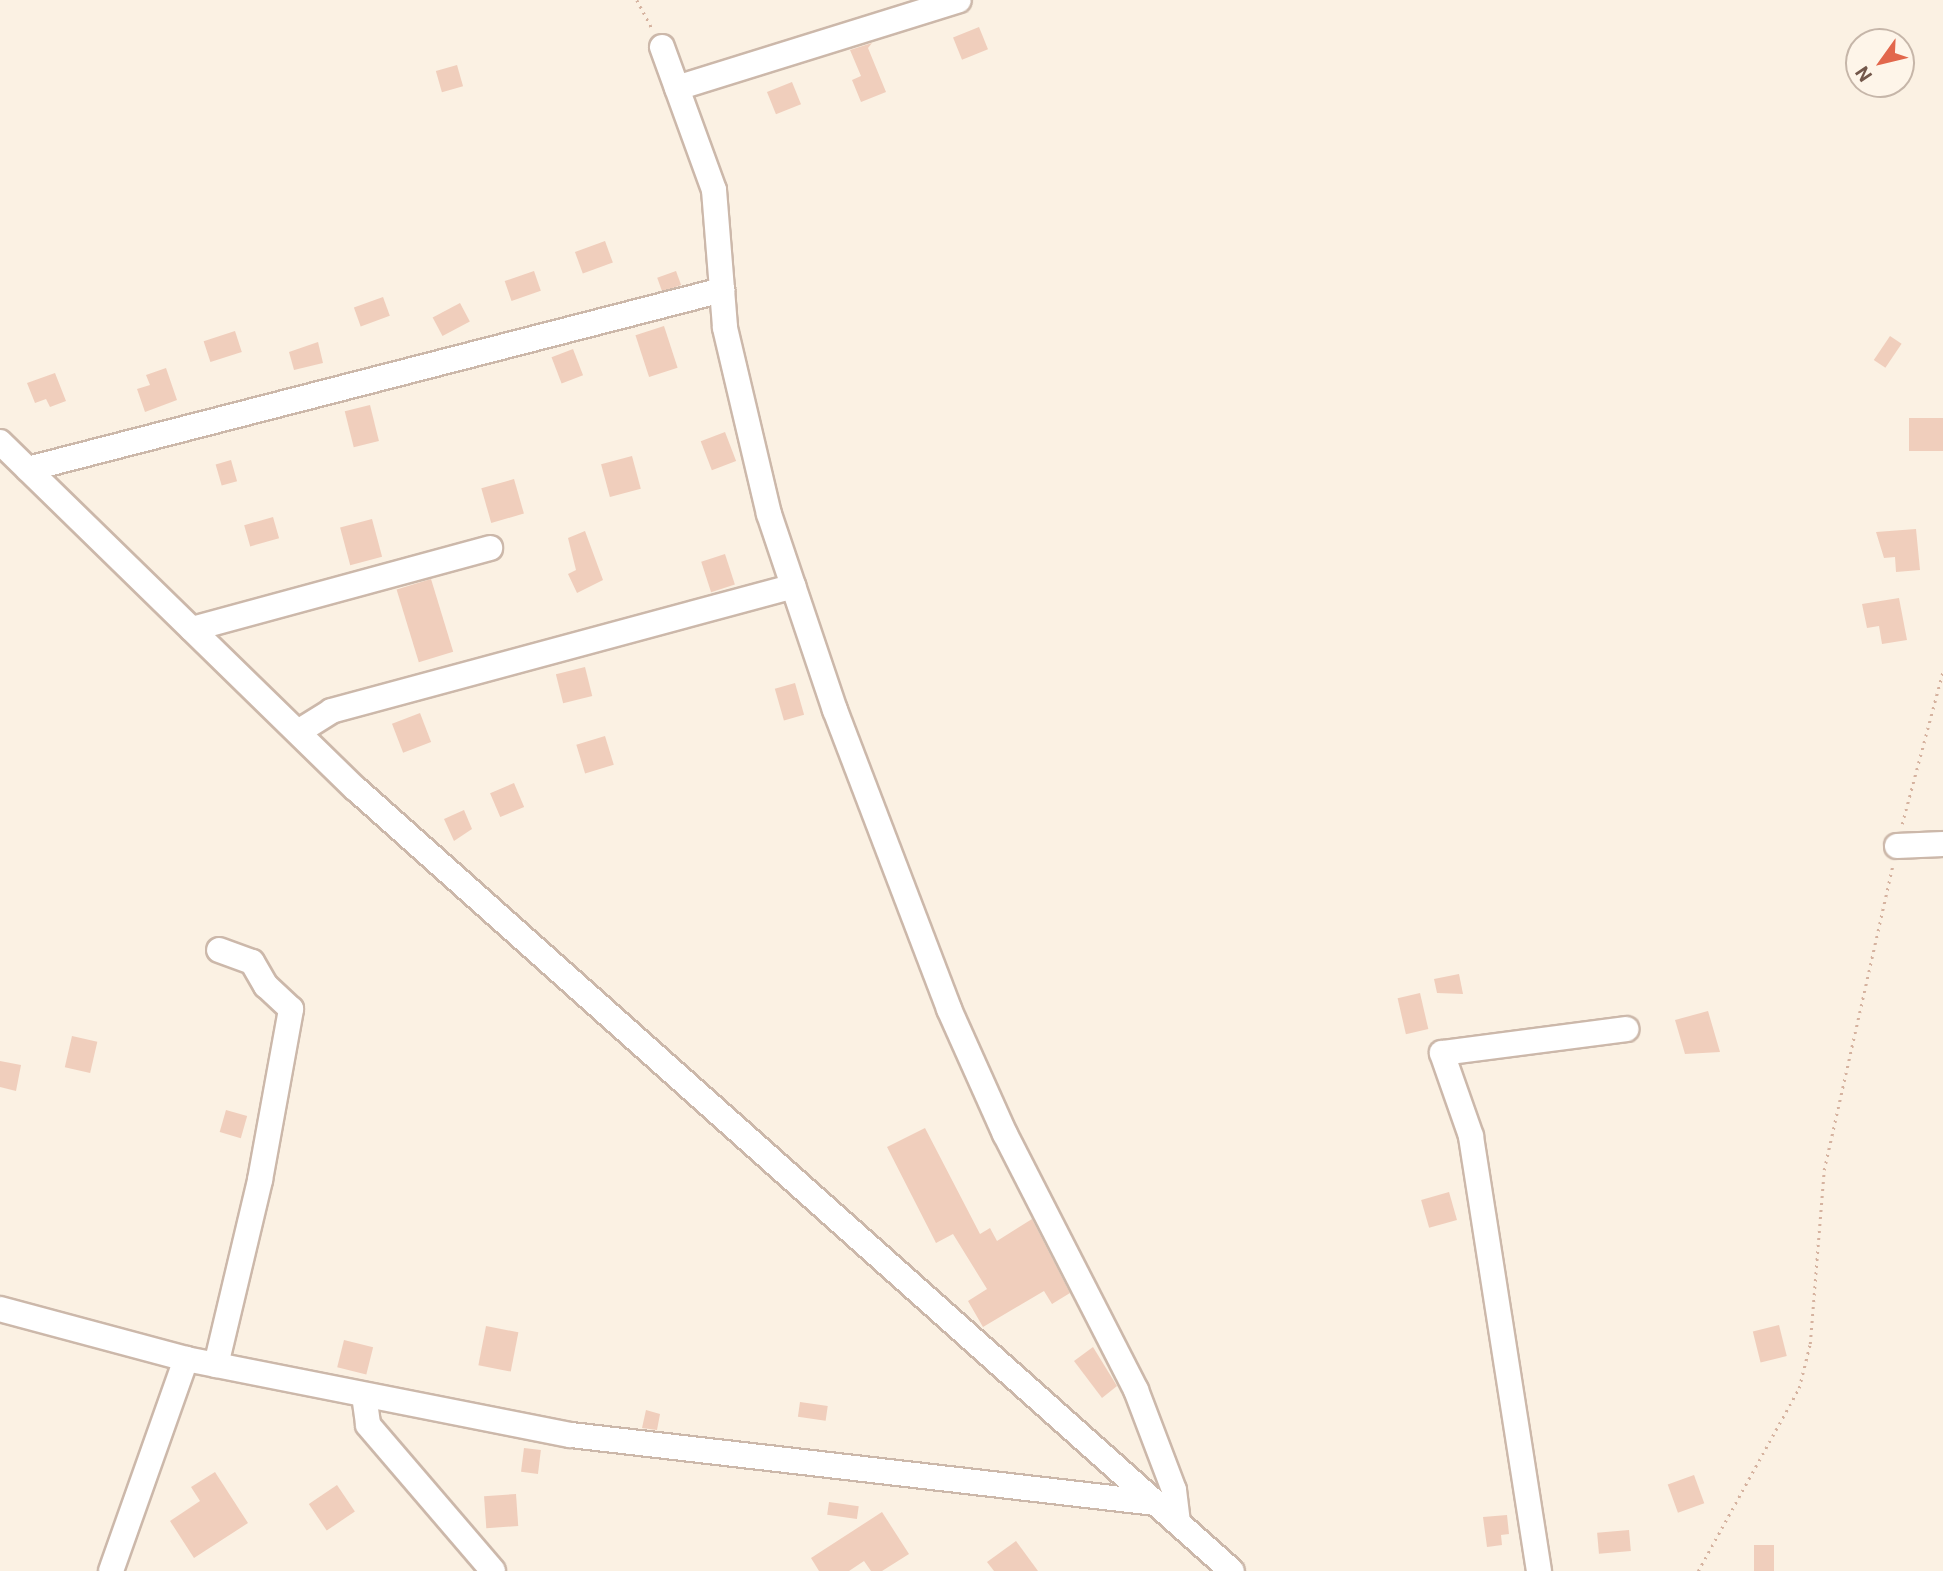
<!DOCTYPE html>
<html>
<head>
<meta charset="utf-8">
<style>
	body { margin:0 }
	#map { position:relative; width:1943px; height:1571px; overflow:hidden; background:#fbf1e3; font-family:Roboto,sans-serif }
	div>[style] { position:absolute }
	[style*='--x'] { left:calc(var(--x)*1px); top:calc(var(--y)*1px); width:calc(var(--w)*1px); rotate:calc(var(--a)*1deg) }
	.building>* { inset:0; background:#f0cebc; transform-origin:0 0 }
	.path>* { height:2.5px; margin-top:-1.25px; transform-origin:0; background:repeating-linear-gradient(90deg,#d5b29f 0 2px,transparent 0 7px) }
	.roads { filter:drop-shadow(2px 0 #ccb8aa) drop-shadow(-2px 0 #ccb8aa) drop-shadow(0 2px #ccb8aa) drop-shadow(0 -2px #ccb8aa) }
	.minor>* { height:24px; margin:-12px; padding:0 12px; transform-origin:12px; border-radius:12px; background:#fff }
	span { translate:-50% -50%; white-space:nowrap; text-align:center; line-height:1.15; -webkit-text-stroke:5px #fef5e9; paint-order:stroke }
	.north { position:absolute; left:1845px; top:28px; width:70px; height:70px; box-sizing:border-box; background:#fef5e9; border:2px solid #c6b6a9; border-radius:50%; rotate:236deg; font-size:19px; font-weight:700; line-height:28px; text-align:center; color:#73574a }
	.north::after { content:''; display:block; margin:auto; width:24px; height:32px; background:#e2674c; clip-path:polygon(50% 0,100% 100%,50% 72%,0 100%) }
</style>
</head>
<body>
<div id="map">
	<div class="building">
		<div style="left:979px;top:27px;width:24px;height:28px;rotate:68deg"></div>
		<div style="clip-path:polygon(872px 43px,868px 48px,886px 92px,861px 102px,852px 80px,861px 76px,850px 50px)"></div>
		<div style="left:457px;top:65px;width:22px;height:22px;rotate:74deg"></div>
		<div style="left:792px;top:82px;width:24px;height:27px;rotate:68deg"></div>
		<div style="left:605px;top:241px;width:23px;height:32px;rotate:70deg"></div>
		<div style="left:534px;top:271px;width:21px;height:31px;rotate:71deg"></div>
		<div style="left:676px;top:271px;width:15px;height:20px;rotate:70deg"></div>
		<div style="left:383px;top:297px;width:20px;height:31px;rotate:70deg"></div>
		<div style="left:460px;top:303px;width:21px;height:31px;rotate:62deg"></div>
		<div style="left:664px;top:326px;width:44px;height:30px;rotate:72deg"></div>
		<div style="left:235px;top:331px;width:22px;height:33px;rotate:72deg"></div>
		<div style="left:1890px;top:336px;width:14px;height:29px;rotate:34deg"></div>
		<div style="clip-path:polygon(318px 342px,323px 363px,294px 370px,289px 352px)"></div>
		<div style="left:573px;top:349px;width:28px;height:23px;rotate:69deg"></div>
		<div style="clip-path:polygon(166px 368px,177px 400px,145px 412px,137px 389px,150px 385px,146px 375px)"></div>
		<div style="clip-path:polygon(55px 373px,66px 401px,50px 407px,46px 399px,35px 403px,27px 383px)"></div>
		<div style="left:370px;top:405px;width:37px;height:26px;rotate:76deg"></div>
		<div style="left:1943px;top:418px;width:33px;height:34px;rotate:90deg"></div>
		<div style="left:725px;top:432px;width:31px;height:26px;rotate:69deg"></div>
		<div style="left:632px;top:456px;width:34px;height:32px;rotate:75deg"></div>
		<div style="left:231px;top:460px;width:22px;height:16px;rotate:74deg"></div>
		<div style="left:514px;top:479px;width:36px;height:34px;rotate:74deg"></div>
		<div style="left:273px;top:517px;width:22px;height:30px;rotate:74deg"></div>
		<div style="left:372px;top:519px;width:39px;height:33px;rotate:75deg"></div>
		<div style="clip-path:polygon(1916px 529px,1920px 570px,1896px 572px,1895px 557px,1884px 558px,1876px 532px)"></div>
		<div style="clip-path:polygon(585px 531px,603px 580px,577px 593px,568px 574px,576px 570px,568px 538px)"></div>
		<div style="left:725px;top:554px;width:32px;height:25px;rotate:72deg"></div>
		<div style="left:431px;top:579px;width:76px;height:36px;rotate:73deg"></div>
		<div style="clip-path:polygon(1899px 598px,1907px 640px,1882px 644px,1879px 626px,1867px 628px,1862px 604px)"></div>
		<div style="left:585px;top:667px;width:30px;height:30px;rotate:76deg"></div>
		<div style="left:795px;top:683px;width:33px;height:21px;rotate:74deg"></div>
		<div style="left:420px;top:713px;width:31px;height:30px;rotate:69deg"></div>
		<div style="left:605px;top:736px;width:30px;height:30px;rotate:73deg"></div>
		<div style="left:514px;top:783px;width:26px;height:26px;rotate:67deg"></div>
		<div style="clip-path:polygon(464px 810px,472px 829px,454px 841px,444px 819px)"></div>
		<div style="clip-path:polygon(1459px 974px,1463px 994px,1437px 993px,1434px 979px)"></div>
		<div style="left:1420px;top:993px;width:37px;height:23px;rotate:77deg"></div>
		<div style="clip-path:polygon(1708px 1011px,1720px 1052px,1685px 1054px,1675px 1020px)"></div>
		<div style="left:72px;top:1036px;width:26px;height:32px;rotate:13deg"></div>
		<div style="clip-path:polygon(0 1061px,21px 1065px,16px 1091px,0 1087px)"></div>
		<div style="left:226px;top:1110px;width:22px;height:23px;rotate:16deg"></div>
		<div style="clip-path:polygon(925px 1128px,980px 1234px,990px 1228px,997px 1241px,1032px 1219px,1070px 1293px,1052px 1304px,1044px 1291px,983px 1327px,968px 1301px,987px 1289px,953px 1234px,936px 1243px,887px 1147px)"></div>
		<div style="left:1449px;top:1192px;width:29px;height:29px;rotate:74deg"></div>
		<div style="left:1779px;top:1325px;width:32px;height:27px;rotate:76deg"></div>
		<div style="left:486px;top:1326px;width:33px;height:40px;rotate:11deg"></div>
		<div style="left:344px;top:1340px;width:30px;height:28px;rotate:14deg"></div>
		<div style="clip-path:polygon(1093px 1347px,1117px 1386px,1102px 1398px,1074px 1361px)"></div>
		<div style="left:800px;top:1402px;width:28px;height:15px;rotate:8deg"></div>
		<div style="clip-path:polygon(646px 1410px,660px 1414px,657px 1430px,642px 1428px)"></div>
		<div style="left:524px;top:1448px;width:17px;height:24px;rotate:7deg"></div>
		<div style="clip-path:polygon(215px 1472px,248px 1523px,194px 1558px,170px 1521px,200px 1501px,191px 1487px)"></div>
		<div style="left:1694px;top:1475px;width:30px;height:28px;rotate:70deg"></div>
		<div style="left:337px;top:1485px;width:32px;height:34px;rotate:56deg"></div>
		<div style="left:516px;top:1494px;width:32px;height:32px;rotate:86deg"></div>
		<div style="left:829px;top:1502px;width:30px;height:13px;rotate:8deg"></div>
		<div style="clip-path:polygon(882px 1512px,909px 1554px,882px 1571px,871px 1571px,864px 1561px,849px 1571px,819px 1571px,811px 1558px)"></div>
		<div style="clip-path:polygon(1507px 1515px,1509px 1534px,1501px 1535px,1502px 1545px,1487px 1547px,1483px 1517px)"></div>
		<div style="left:1629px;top:1530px;width:21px;height:32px;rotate:85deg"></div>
		<div style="clip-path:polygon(1016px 1541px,1038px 1571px,994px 1571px,987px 1562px)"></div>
		<div style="left:1754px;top:1545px;width:20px;height:26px"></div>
	</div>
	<div class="path">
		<div style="--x:637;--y:0;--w:32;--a:62"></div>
		<div style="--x:1902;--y:824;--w:158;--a:-75"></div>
		<div style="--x:1698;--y:1571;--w:209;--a:-61.1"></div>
		<div style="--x:1799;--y:1388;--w:45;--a:-76"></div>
		<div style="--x:1810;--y:1344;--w:175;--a:-85.4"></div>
		<div style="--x:1824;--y:1170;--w:314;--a:-77.3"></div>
	</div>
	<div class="roads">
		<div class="minor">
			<div style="--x:662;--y:47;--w:152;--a:70"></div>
			<div style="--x:714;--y:190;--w:138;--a:85.4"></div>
			<div style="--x:725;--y:328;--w:191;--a:76.7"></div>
			<div style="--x:769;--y:514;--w:207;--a:71.4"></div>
			<div style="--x:835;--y:710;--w:320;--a:69.1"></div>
			<div style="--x:949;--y:1009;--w:137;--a:65.9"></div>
			<div style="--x:1005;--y:1134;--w:288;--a:62.9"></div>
			<div style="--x:1136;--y:1390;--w:107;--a:69.2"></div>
			<div style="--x:1174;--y:1490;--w:32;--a:83"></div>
			<div style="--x:677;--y:88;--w:295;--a:-17.3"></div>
			<div style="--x:0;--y:442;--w:497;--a:44.3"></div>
			<div style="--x:356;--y:789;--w:1174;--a:41.76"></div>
			<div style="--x:28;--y:469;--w:717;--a:-14.46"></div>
			<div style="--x:192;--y:629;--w:309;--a:-15.2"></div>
			<div style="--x:298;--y:732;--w:39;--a:-32"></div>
			<div style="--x:331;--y:711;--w:479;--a:-15.1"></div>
			<div style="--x:1897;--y:846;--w:46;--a:-2.5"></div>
			<div style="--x:0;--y:1309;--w:193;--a:15"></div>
			<div style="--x:186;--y:1359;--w:392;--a:11.2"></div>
			<div style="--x:571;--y:1435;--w:588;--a:6.64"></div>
			<div style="--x:216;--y:1365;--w:190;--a:-76.6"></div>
			<div style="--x:260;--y:1180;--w:174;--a:-79.7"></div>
			<div style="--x:291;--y:1009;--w:34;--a:-137"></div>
			<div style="--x:266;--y:986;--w:28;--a:-120"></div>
			<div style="--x:252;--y:962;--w:35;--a:-160"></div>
			<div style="--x:364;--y:1395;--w:30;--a:82"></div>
			<div style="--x:368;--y:1425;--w:192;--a:49.4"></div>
			<div style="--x:111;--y:1571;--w:225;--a:-70.5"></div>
			<div style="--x:1539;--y:1571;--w:440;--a:-98.9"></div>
			<div style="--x:1471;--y:1136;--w:88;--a:-109.3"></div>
			<div style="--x:1442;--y:1053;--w:186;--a:-7.4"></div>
		</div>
	</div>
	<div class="north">N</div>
</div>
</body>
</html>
